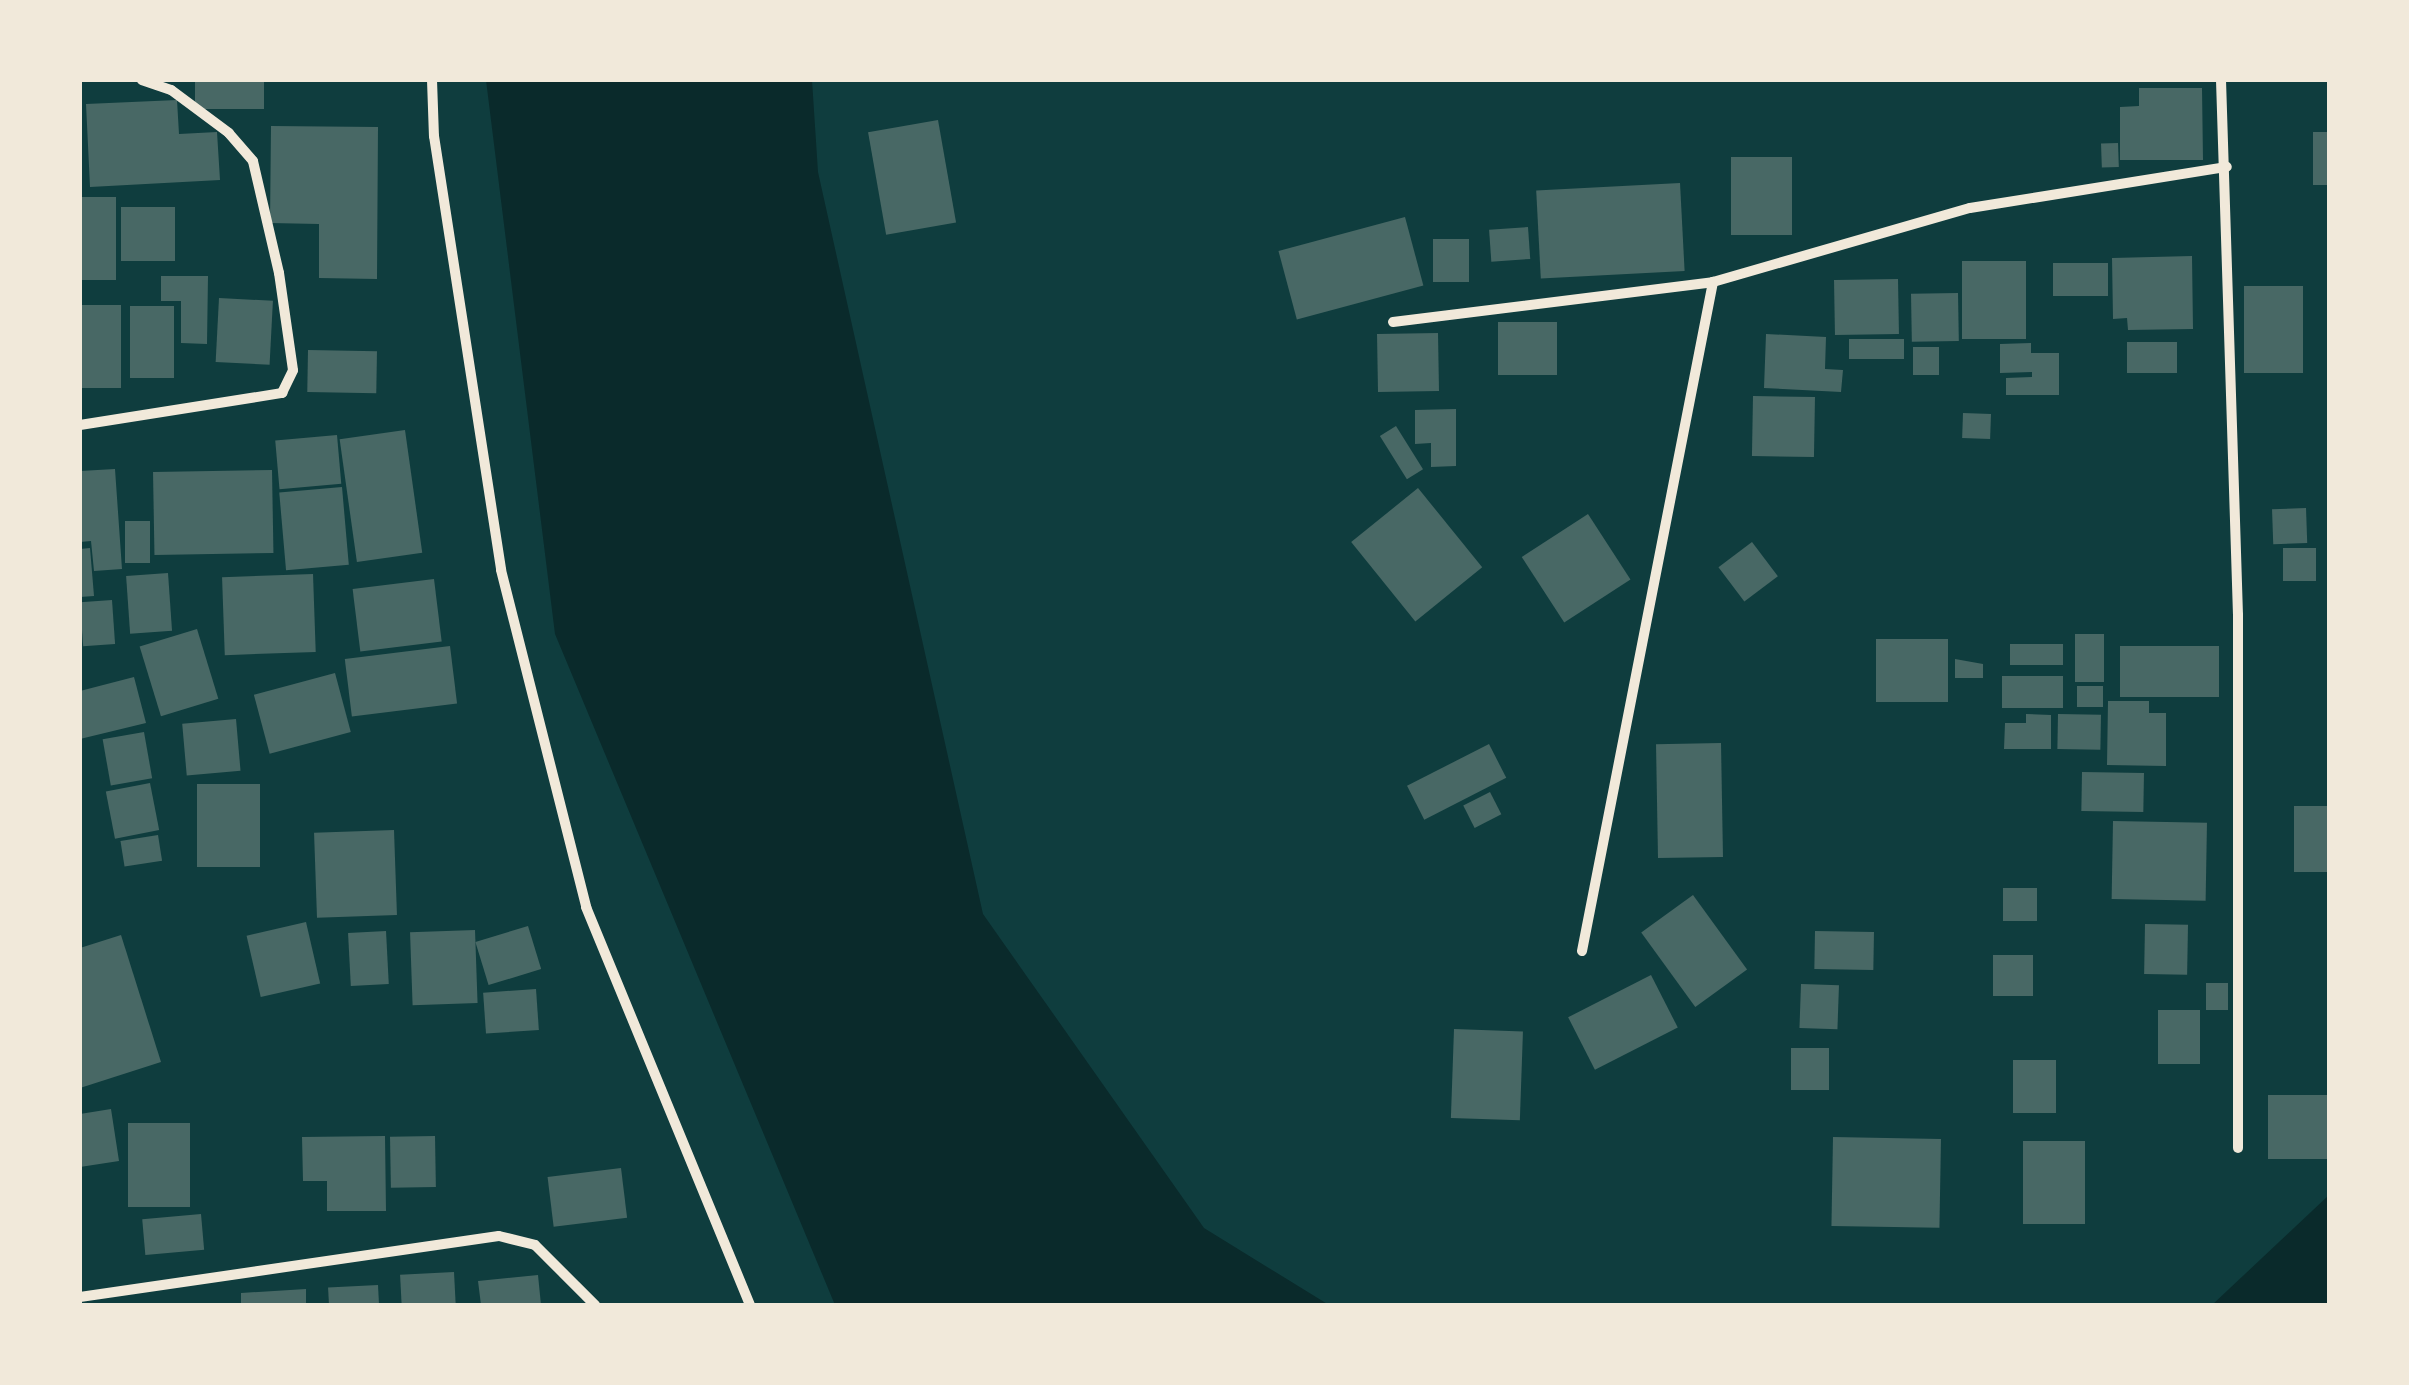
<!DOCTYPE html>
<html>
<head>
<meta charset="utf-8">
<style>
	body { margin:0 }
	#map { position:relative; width:2409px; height:1385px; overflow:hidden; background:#0f3d3e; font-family:"Varela Round",sans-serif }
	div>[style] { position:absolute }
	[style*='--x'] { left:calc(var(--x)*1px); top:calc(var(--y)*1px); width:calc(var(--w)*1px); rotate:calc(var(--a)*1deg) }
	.water>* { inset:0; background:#0a2a2b }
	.building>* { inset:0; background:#486865; transform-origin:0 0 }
	.minor>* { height:10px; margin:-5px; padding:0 5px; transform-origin:5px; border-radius:5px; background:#f1e9da }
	span { translate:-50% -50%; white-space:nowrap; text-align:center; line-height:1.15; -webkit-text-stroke:10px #f1e9da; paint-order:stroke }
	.frame { position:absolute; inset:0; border:82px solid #f1e9da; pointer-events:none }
</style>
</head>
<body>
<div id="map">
	<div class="water">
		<div style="clip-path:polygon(486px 80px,812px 80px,818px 172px,983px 914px,1204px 1228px,1329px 1305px,835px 1305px,555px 634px)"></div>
		<div style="clip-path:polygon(2329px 1195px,2329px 1305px,2212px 1305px)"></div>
	</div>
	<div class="building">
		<div style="left:195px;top:80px;width:69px;height:29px"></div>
		<div style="clip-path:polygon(2139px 88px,2202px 88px,2203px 160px,2120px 160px,2120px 107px,2139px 106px)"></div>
		<div style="clip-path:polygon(177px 100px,179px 134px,217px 132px,220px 180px,90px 187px,86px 104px)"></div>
		<div style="left:938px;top:120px;width:104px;height:71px;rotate:80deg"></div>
		<div style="clip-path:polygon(271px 126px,378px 127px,377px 279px,319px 278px,319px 224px,270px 223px)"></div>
		<div style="left:2313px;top:132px;width:16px;height:53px"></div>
		<div style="left:2118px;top:143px;width:24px;height:17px;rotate:88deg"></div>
		<div style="left:1731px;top:157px;width:61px;height:78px"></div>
		<div style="left:1680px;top:183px;width:88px;height:144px;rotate:87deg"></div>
		<div style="left:80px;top:197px;width:36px;height:83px"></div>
		<div style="left:175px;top:207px;width:54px;height:54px;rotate:90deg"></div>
		<div style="left:1405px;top:217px;width:71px;height:131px;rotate:75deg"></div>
		<div style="left:1528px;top:227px;width:32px;height:39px;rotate:86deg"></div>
		<div style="left:1433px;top:239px;width:36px;height:43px"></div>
		<div style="clip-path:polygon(2192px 256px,2193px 329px,2128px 330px,2127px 318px,2113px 319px,2112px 258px)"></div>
		<div style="left:2026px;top:261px;width:78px;height:64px;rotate:90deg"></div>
		<div style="left:2108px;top:263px;width:33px;height:55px;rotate:90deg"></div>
		<div style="clip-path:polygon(161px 276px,208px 276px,207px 344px,181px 343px,181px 301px,161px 301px)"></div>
		<div style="left:1898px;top:279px;width:55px;height:64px;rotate:89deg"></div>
		<div style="left:2244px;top:286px;width:59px;height:87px"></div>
		<div style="left:1958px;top:293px;width:48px;height:47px;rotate:89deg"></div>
		<div style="left:219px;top:298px;width:54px;height:64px;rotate:3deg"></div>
		<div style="left:80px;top:305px;width:41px;height:83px"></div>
		<div style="left:130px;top:306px;width:44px;height:72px"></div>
		<div style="left:1498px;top:322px;width:59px;height:53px"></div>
		<div style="left:1438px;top:333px;width:58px;height:61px;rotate:89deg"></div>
		<div style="clip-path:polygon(1766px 334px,1826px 337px,1825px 369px,1843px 370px,1841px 392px,1764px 388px)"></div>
		<div style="left:1904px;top:339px;width:20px;height:55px;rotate:90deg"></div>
		<div style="left:2127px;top:342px;width:50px;height:31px"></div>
		<div style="clip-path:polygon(2031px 343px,2031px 353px,2059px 353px,2059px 395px,2006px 395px,2006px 378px,2032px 377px,2032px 372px,2000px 373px,2000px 344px)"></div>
		<div style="left:1913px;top:347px;width:26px;height:28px"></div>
		<div style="left:308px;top:350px;width:69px;height:42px;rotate:1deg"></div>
		<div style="left:1753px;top:396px;width:62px;height:60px;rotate:1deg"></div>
		<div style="clip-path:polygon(1456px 409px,1456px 466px,1431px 467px,1431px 443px,1415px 444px,1415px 410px)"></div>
		<div style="left:1963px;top:413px;width:28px;height:25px;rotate:2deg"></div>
		<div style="left:1396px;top:426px;width:51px;height:19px;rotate:58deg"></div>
		<div style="left:405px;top:430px;width:124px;height:66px;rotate:82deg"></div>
		<div style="left:337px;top:435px;width:49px;height:62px;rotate:85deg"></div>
		<div style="clip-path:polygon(115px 469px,122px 569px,94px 571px,91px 541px,80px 542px,80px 471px)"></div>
		<div style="left:272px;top:470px;width:83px;height:119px;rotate:89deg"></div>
		<div style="left:342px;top:487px;width:78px;height:63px;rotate:85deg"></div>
		<div style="left:1418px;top:488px;width:102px;height:86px;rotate:51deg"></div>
		<div style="left:2306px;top:508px;width:35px;height:34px;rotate:88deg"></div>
		<div style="left:1588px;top:514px;width:78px;height:79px;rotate:57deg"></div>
		<div style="left:125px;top:521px;width:25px;height:42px"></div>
		<div style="left:1752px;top:542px;width:43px;height:42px;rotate:53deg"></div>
		<div style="clip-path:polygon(90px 548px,94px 596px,80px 597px,80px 549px)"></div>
		<div style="left:2283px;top:548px;width:33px;height:33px"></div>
		<div style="left:168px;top:573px;width:58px;height:42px;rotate:86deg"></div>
		<div style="left:313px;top:574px;width:78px;height:91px;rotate:88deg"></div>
		<div style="left:434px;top:579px;width:63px;height:82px;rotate:83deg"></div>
		<div style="left:112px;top:600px;width:44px;height:32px;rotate:86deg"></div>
		<div style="left:197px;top:629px;width:73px;height:60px;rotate:73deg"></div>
		<div style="left:2075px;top:634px;width:29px;height:48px"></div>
		<div style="left:1876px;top:639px;width:72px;height:63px"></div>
		<div style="left:2010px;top:644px;width:53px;height:21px"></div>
		<div style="left:450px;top:646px;width:58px;height:106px;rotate:83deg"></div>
		<div style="left:2120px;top:646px;width:99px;height:51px"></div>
		<div style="clip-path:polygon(1955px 659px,1983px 664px,1983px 678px,1955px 678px)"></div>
		<div style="left:335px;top:673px;width:61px;height:84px;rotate:75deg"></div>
		<div style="left:2002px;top:676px;width:61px;height:32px"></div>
		<div style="clip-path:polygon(134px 677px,146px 723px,80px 739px,80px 691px)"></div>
		<div style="left:2077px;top:686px;width:26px;height:21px"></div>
		<div style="clip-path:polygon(2108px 701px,2149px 701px,2149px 713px,2166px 713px,2166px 766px,2107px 765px)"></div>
		<div style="clip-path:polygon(2026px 714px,2051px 715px,2051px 749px,2004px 749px,2005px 723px,2026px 723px)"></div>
		<div style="left:2058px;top:714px;width:43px;height:35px;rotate:1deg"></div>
		<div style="left:236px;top:719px;width:52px;height:54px;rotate:85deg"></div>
		<div style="left:144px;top:732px;width:47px;height:42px;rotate:80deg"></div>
		<div style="left:1721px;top:743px;width:114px;height:65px;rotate:89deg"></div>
		<div style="left:1489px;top:744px;width:38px;height:92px;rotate:63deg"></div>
		<div style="left:2082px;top:772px;width:62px;height:39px;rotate:1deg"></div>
		<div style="left:150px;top:783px;width:48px;height:45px;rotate:79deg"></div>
		<div style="left:197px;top:784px;width:63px;height:83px"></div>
		<div style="left:1490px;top:792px;width:25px;height:30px;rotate:63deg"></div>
		<div style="left:2329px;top:806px;width:66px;height:35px;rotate:90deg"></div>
		<div style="left:2113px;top:821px;width:94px;height:78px;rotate:1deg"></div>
		<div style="left:394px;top:830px;width:85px;height:80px;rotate:88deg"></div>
		<div style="left:158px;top:835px;width:26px;height:38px;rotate:81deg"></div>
		<div style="left:2003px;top:888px;width:34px;height:33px"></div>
		<div style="left:1693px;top:895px;width:92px;height:64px;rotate:54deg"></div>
		<div style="left:306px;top:922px;width:63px;height:61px;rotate:77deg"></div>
		<div style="left:2145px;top:924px;width:43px;height:50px;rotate:1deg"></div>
		<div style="left:528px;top:926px;width:45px;height:55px;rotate:73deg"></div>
		<div style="left:475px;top:930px;width:73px;height:65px;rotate:88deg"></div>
		<div style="left:386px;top:931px;width:53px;height:38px;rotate:87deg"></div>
		<div style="left:1815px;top:931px;width:59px;height:38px;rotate:1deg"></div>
		<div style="clip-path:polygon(121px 935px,161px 1062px,80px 1088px,80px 948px)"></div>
		<div style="left:1993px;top:955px;width:40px;height:41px"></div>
		<div style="left:1651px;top:975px;width:59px;height:93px;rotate:63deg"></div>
		<div style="left:2206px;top:983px;width:22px;height:27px"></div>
		<div style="left:1801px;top:984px;width:38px;height:44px;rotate:2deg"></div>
		<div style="left:536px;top:989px;width:41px;height:53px;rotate:86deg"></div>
		<div style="left:2158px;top:1010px;width:42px;height:54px"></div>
		<div style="left:1454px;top:1029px;width:69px;height:89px;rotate:2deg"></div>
		<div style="left:1791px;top:1048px;width:38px;height:42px"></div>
		<div style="left:2013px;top:1060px;width:43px;height:53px"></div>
		<div style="left:2329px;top:1095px;width:64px;height:61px;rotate:90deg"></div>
		<div style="clip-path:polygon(111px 1109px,119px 1161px,80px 1167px,80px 1114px)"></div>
		<div style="left:128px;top:1123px;width:62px;height:84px"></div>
		<div style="clip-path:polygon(385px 1136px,386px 1211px,327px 1211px,327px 1181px,303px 1181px,302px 1137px)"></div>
		<div style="left:435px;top:1136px;width:51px;height:45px;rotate:89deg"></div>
		<div style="left:1833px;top:1137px;width:108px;height:89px;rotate:1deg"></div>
		<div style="left:2023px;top:1141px;width:62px;height:83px"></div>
		<div style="left:621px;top:1168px;width:50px;height:74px;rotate:83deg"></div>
		<div style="left:201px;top:1214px;width:36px;height:59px;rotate:85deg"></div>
		<div style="left:454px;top:1272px;width:33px;height:54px;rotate:87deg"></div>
		<div style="clip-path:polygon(538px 1275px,541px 1305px,481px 1305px,478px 1281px)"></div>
		<div style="left:378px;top:1285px;width:20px;height:50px;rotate:87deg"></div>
		<div style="clip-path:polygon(306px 1289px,306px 1305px,241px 1305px,241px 1293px)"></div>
	</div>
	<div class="minor">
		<div style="--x:432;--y:80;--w:56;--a:88"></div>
		<div style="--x:434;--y:136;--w:439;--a:81.2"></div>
		<div style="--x:501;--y:570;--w:348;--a:75.8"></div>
		<div style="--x:586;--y:907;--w:430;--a:67.6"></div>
		<div style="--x:2221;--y:80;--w:535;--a:88.18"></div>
		<div style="--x:2238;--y:615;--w:533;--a:90"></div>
		<div style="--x:1393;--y:322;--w:322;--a:-7.1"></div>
		<div style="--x:1713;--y:282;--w:267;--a:-16.1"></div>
		<div style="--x:1970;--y:208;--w:260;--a:-9.1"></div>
		<div style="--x:80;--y:425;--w:205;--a:-9"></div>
		<div style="--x:282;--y:393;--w:25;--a:-64"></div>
		<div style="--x:293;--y:370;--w:98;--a:-98.2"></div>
		<div style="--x:279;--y:273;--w:115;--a:-103.1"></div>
		<div style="--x:253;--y:161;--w:37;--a:-131"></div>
		<div style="--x:229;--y:133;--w:72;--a:-143.4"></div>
		<div style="--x:171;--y:90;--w:31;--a:-161"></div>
		<div style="--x:1582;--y:951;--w:682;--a:-78.92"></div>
		<div style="--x:80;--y:1297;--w:423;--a:-8.3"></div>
		<div style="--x:499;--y:1236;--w:37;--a:14"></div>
		<div style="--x:535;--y:1245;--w:85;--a:45"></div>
	</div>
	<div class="frame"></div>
</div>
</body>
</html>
